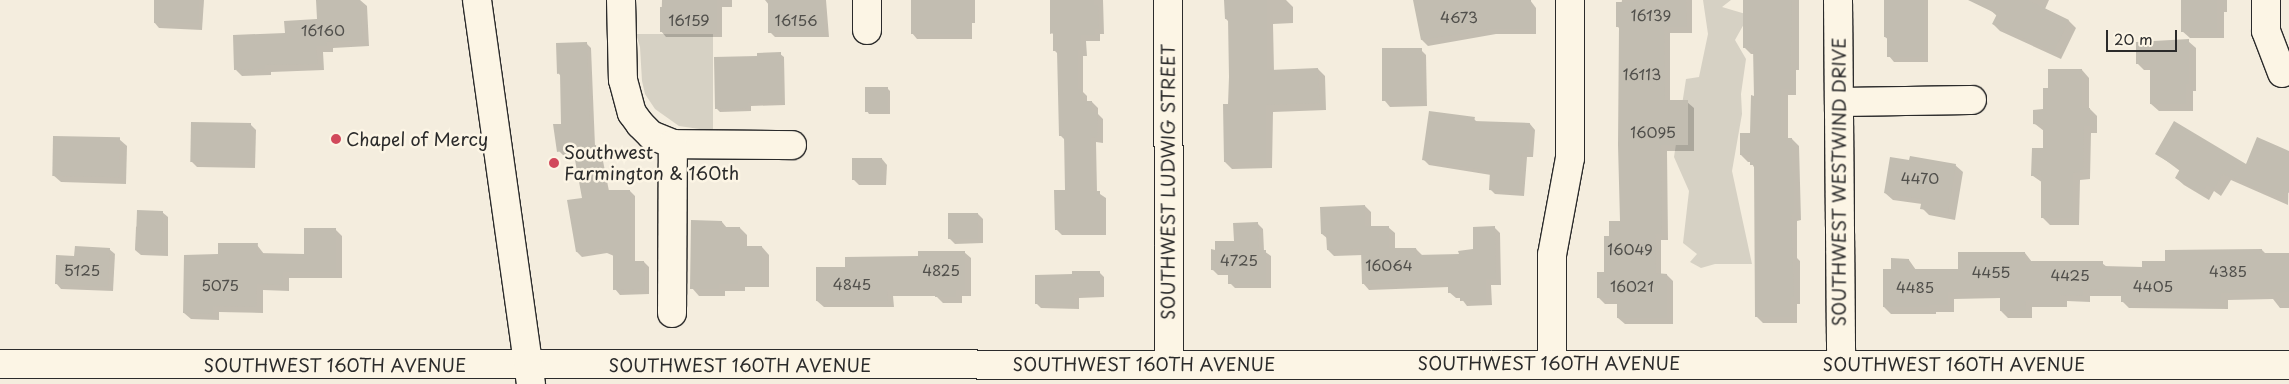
<!DOCTYPE html>
<html>
<head>
<meta charset="utf-8">
<style>
	body { margin:0 }
	#map { position:relative; width:2289px; height:384px; overflow:hidden; background:#f4edde; font-family:"Playpen Sans",sans-serif }
	div>[style] { position:absolute }
	[style*='--x'] { left:calc(var(--x)*1px); top:calc(var(--y)*1px); width:calc(var(--w)*1px); rotate:calc(var(--a)*1deg) }
	.green>* { inset:0; background:#d6d1c4 }
	.shadow>* { inset:0; background:#0003 }
	.building>* { inset:0; background:#c2bdb1; transform-origin:0 0 }
	.roads { filter:drop-shadow(1px 0 #2b2b2b) drop-shadow(-1px 0 #2b2b2b) drop-shadow(0 1px #2b2b2b) drop-shadow(0 -1px #2b2b2b) }
	.minor>* { height:28px; margin:-14px; padding:0 14px; transform-origin:14px; border-radius:14px; background:#fcf5e5 }
	.major>* { height:28px; margin:-14px; padding:0 14px; transform-origin:14px; border-radius:14px; background:#fcf5e5 }
	.dots>* { width:14px; height:14px; translate:-50% -50%; box-sizing:border-box; border:2px solid #fcf5e5; border-radius:50% }
	span { translate:-50% -50%; white-space:nowrap; text-align:center; line-height:1.15; -webkit-text-stroke:5px #fcf5e5; paint-order:stroke }
	.number-label { font-size:15px; color:#51504c }
	.number-label span { -webkit-text-stroke-width:0 }
	.poi-label { font-size:18px; color:#2b2b2b }
	.left { translate:0 -50%; text-align:left }
	.street-label { font-size:18px; color:#2b2b2b }
	.scale { position:absolute; left:2106px; top:30px; width:71px; height:22px; box-sizing:border-box; border:2px solid #2b2b2b; border-top:0; padding-left:6px; font-size:15px; line-height:18px; white-space:nowrap; color:#2b2b2b; -webkit-text-stroke:4px #fcf5e5; paint-order:stroke }
</style>
</head>
<body>
<div id="map">
	<div class="green">
		<div style="clip-path:polygon(1703px 0,1731px 0,1722px 7px,1749px 15px,1735px 40px,1746px 59px,1741px 94px,1742px 114px,1732px 171px,1752px 264px,1715px 264px,1701px 268px,1690px 262px,1697px 254px,1683px 243px,1689px 191px,1674px 157px,1686px 79px,1699px 77px,1708px 34px)"></div>
		<div style="clip-path:polygon(636px 34px,713px 34px,713px 131px,679px 126px,655px 109px,645px 94px,642px 81px,640px 47px)"></div>
	</div>
	<div class="shadow">
		<div style="clip-path:polygon(155px 0,204px 0,202px 30px,159px 28px,154px 22px)"></div>
		<div style="clip-path:polygon(317px 0,360px 0,367px 6px,369px 46px,333px 48px,333px 52px,323px 52px,324px 70px,271px 72px,271px 75px,242px 76px,236px 70px,286px 34px,318px 21px)"></div>
		<div style="clip-path:polygon(662px 0,732px 0,732px 7px,722px 7px,722px 37px,666px 37px,661px 31px)"></div>
		<div style="clip-path:polygon(765px 0,826px 0,829px 37px,775px 37px,770px 32px,769px 5px)"></div>
		<div style="clip-path:polygon(911px 0,975px 0,975px 23px,972px 23px,972px 39px,917px 39px,912px 33px)"></div>
		<div style="clip-path:polygon(1051px 0,1103px 0,1104px 34px,1100px 34px,1100px 41px,1086px 41px,1087px 56px,1083px 56px,1083px 92px,1087px 96px,1087px 102px,1092px 102px,1098px 108px,1098px 114px,1103px 119px,1103px 143px,1096px 142px,1097px 192px,1106px 198px,1106px 235px,1062px 235px,1056px 229px,1067px 191px,1066px 141px,1061px 136px,1058px 54px,1054px 50px,1054px 35px,1052px 33px)"></div>
		<div style="clip-path:polygon(1225px 0,1286px 0,1293px 7px,1293px 23px,1273px 24px,1274px 71px,1318px 69px,1325px 76px,1326px 110px,1273px 112px,1272px 168px,1232px 169px,1225px 162px,1229px 106px,1229px 22px,1226px 19px)"></div>
		<div style="clip-path:polygon(1414px 0,1530px 0,1536px 8px,1536px 34px,1496px 34px,1428px 46px,1422px 40px)"></div>
		<div style="clip-path:polygon(1622px 0,1692px 0,1692px 33px,1670px 33px,1670px 101px,1687px 102px,1694px 108px,1694px 151px,1667px 151px,1668px 240px,1661px 240px,1661px 275px,1667px 275px,1673px 281px,1673px 324px,1625px 324px,1618px 318px,1618px 304px,1605px 304px,1599px 298px,1605px 274px,1610px 237px,1622px 222px,1620px 29px,1618px 27px)"></div>
		<div style="clip-path:polygon(1744px 0,1799px 0,1799px 70px,1796px 70px,1796px 95px,1788px 95px,1788px 139px,1792px 139px,1799px 146px,1801px 220px,1797px 221px,1797px 258px,1800px 261px,1800px 304px,1797px 304px,1797px 323px,1763px 323px,1756px 316px,1755px 169px,1751px 162px,1748px 162px,1741px 155px,1751px 134px,1755px 97px,1755px 54px,1751px 54px,1744px 47px)"></div>
		<div style="clip-path:polygon(1885px 0,1928px 0,1928px 62px,1894px 62px,1889px 56px,1889px 40px,1885px 37px)"></div>
		<div style="clip-path:polygon(1991px 0,2049px 0,2045px 9px,2069px 21px,2076px 28px,2061px 59px,2000px 31px,1993px 24px,1997px 16px,1988px 8px)"></div>
		<div style="clip-path:polygon(2182px 0,2227px 0,2227px 12px,2224px 12px,2224px 38px,2190px 38px,2182px 31px)"></div>
		<div style="clip-path:polygon(2188px 41px,2196px 48px,2196px 91px,2193px 91px,2193px 111px,2159px 111px,2151px 104px,2151px 70px,2144px 70px,2137px 63px)"></div>
		<div style="clip-path:polygon(586px 43px,591px 48px,595px 146px,601px 151px,609px 191px,630px 191px,635px 196px,635px 262px,644px 262px,649px 267px,649px 294px,620px 295px,615px 289px,614px 256px,607px 253px,582px 257px,577px 252px,569px 202px,584px 199px,575px 154px,564px 156px,559px 151px,562px 126px,561px 76px,558px 73px)"></div>
		<div style="clip-path:polygon(1421px 50px,1426px 55px,1427px 106px,1390px 107px,1385px 101px)"></div>
		<div style="clip-path:polygon(780px 54px,784px 57px,785px 105px,751px 106px,751px 111px,720px 112px,717px 109px)"></div>
		<div style="clip-path:polygon(2082px 70px,2089px 78px,2089px 108px,2097px 116px,2097px 133px,2091px 133px,2090px 179px,2080px 180px,2079px 225px,2050px 225px,2042px 217px,2043px 183px,2033px 176px,2044px 149px,2044px 131px,2035px 124px,2044px 111px,2049px 89px)"></div>
		<div style="clip-path:polygon(888px 89px,890px 91px,890px 114px,869px 114px,867px 111px)"></div>
		<div style="clip-path:polygon(1474px 119px,1478px 123px,1530px 124px,1535px 130px,1533px 157px,1527px 157px,1524px 196px,1495px 194px,1490px 189px,1491px 175px,1429px 165px,1423px 159px)"></div>
		<div style="clip-path:polygon(250px 124px,256px 130px,255px 168px,197px 167px,192px 162px)"></div>
		<div style="clip-path:polygon(119px 139px,127px 146px,126px 184px,61px 182px,53px 175px)"></div>
		<div style="clip-path:polygon(2289px 152px,2288px 205px,2231px 180px,2221px 196px,2214px 191px,2209px 200px,2184px 185px,2176px 178px,2180px 171px,2156px 153px,2246px 166px)"></div>
		<div style="clip-path:polygon(882px 159px,887px 165px,886px 185px,859px 185px,854px 180px)"></div>
		<div style="clip-path:polygon(1955px 165px,1963px 172px,1955px 220px,1929px 215px,1922px 208px,1922px 204px,1893px 200px,1885px 193px)"></div>
		<div style="clip-path:polygon(1365px 206px,1371px 212px,1371px 228px,1388px 227px,1395px 233px,1395px 249px,1416px 249px,1422px 255px,1460px 255px,1474px 250px,1494px 227px,1500px 233px,1501px 285px,1491px 285px,1492px 305px,1467px 306px,1461px 298px,1456px 298px,1449px 292px,1449px 287px,1369px 290px,1363px 283px,1363px 255px,1334px 256px,1328px 250px,1328px 239px,1322px 234px)"></div>
		<div style="clip-path:polygon(162px 212px,168px 217px,168px 256px,141px 255px,135px 250px,136px 227px)"></div>
		<div style="clip-path:polygon(978px 214px,983px 219px,983px 243px,955px 244px,950px 239px)"></div>
		<div style="clip-path:polygon(722px 222px,727px 228px,740px 228px,747px 235px,747px 247px,762px 247px,769px 255px,769px 287px,745px 287px,745px 291px,725px 291px,725px 296px,699px 296px,692px 288px)"></div>
		<div style="clip-path:polygon(1258px 224px,1263px 229px,1264px 251px,1271px 256px,1271px 288px,1235px 288px,1230px 283px,1230px 275px,1218px 275px,1213px 270px,1216px 251px,1236px 242px)"></div>
		<div style="clip-path:polygon(335px 229px,342px 236px,342px 278px,289px 278px,289px 291px,263px 290px,263px 313px,219px 312px,219px 320px,191px 319px,184px 313px,219px 255px,257px 245px,264px 254px,305px 255px)"></div>
		<div style="clip-path:polygon(109px 249px,115px 254px,113px 291px,61px 289px,56px 283px)"></div>
		<div style="clip-path:polygon(2262px 250px,2266px 254px,2289px 255px,2289px 308px,2280px 308px,2273px 299px,2228px 300px,2228px 309px,2129px 308px,2122px 301px,2122px 296px,2090px 296px,2090px 302px,2067px 301px,2067px 307px,2032px 307px,2032px 318px,2008px 318px,2001px 311px,2001px 298px,1954px 299px,1954px 312px,1936px 312px,1936px 314px,1891px 314px,1884px 307px,1893px 270px,1909px 260px,1916px 270px,1959px 270px,2025px 253px,2032px 262px,2102px 263px,2107px 267px,2144px 268px,2167px 262px)"></div>
		<div style="clip-path:polygon(964px 252px,971px 258px,971px 296px,962px 296px,962px 303px,943px 303px,936px 296px,893px 296px,894px 307px,824px 307px,817px 301px,846px 268px)"></div>
		<div style="clip-path:polygon(1099px 272px,1104px 277px,1104px 297px,1079px 298px,1079px 309px,1041px 308px,1036px 303px,1073px 276px)"></div>
	</div>
	<div class="building">
		<div style="left:154px;top:0;width:45px;height:23px"></div>
		<div style="clip-path:polygon(316px 0,360px 0,363px 40px,326px 42px,327px 46px,316px 46px,318px 64px,265px 65px,265px 69px,234px 70px,233px 35px,285px 33px,284px 21px,317px 19px)"></div>
		<div style="clip-path:polygon(663px 0,717px 0,717px 32px,660px 32px,660px 7px,663px 7px)"></div>
		<div style="clip-path:polygon(768px 0,822px 0,822px 8px,824px 8px,824px 33px,768px 33px)"></div>
		<div style="left:911px;top:0;width:59px;height:34px"></div>
		<div style="clip-path:polygon(1050px 0,1094px 0,1094px 5px,1098px 5px,1099px 29px,1095px 29px,1095px 35px,1081px 35px,1081px 50px,1078px 50px,1078px 89px,1082px 89px,1082px 101px,1092px 101px,1092px 112px,1098px 112px,1097px 138px,1091px 137px,1091px 191px,1100px 191px,1100px 230px,1055px 230px,1054px 190px,1065px 190px,1064px 136px,1059px 136px,1057px 51px,1053px 51px,1053px 33px,1050px 34px)"></div>
		<div style="clip-path:polygon(1224px 0,1267px 0,1267px 70px,1318px 68px,1320px 103px,1266px 105px,1266px 162px,1224px 162px,1223px 104px,1228px 104px,1229px 77px,1228px 19px,1225px 19px)"></div>
		<div style="clip-path:polygon(1413px 0,1531px 0,1531px 29px,1489px 29px,1421px 40px)"></div>
		<div style="clip-path:polygon(1636px 0,1686px 0,1687px 27px,1664px 27px,1665px 100px,1688px 100px,1688px 145px,1661px 145px,1662px 234px,1655px 234px,1656px 273px,1667px 274px,1667px 318px,1617px 318px,1617px 298px,1597px 298px,1597px 272px,1604px 272px,1604px 236px,1609px 236px,1609px 221px,1620px 221px,1618px 145px,1619px 27px,1616px 27px,1616px 2px,1636px 2px)"></div>
		<div style="clip-path:polygon(1743px 0,1792px 0,1790px 89px,1781px 89px,1781px 138px,1792px 138px,1792px 172px,1794px 172px,1794px 214px,1791px 214px,1794px 297px,1791px 297px,1791px 317px,1755px 317px,1754px 165px,1750px 165px,1750px 155px,1740px 155px,1740px 133px,1750px 133px,1751px 95px,1754px 96px,1753px 48px,1743px 48px)"></div>
		<div style="clip-path:polygon(1884px 0,1924px 0,1924px 57px,1887px 57px,1887px 37px,1884px 37px)"></div>
		<div style="clip-path:polygon(1968px 0,2028px 0,2069px 20px,2054px 52px,1992px 24px,1997px 14px)"></div>
		<div style="left:2181px;top:0;width:36px;height:32px"></div>
		<div style="clip-path:polygon(2189px 39px,2189px 84px,2186px 84px,2186px 104px,2150px 104px,2150px 64px,2136px 64px,2136px 42px)"></div>
		<div style="clip-path:polygon(587px 42px,591px 146px,596px 145px,606px 190px,630px 190px,631px 261px,644px 261px,645px 289px,613px 290px,613px 251px,603px 251px,603px 248px,576px 252px,567px 200px,582px 198px,573px 149px,557px 152px,553px 124px,561px 124px,560px 73px,557px 74px,556px 43px)"></div>
		<div style="left:1422px;top:48px;width:53px;height:40px;rotate:90deg"></div>
		<div style="clip-path:polygon(781px 52px,782px 102px,748px 103px,748px 108px,715px 109px,714px 57px,757px 56px,757px 53px)"></div>
		<div style="clip-path:polygon(2048px 69px,2082px 69px,2082px 108px,2090px 108px,2090px 126px,2084px 126px,2083px 172px,2073px 173px,2073px 218px,2041px 218px,2041px 176px,2031px 176px,2032px 148px,2043px 148px,2043px 125px,2033px 124px,2033px 110px,2043px 109px,2043px 88px,2048px 88px)"></div>
		<div style="left:865px;top:87px;width:23px;height:25px"></div>
		<div style="clip-path:polygon(1429px 111px,1475px 117px,1474px 121px,1530px 123px,1528px 153px,1522px 152px,1519px 192px,1489px 190px,1490px 171px,1422px 160px)"></div>
		<div style="clip-path:polygon(2174px 121px,2246px 164px,2257px 137px,2289px 151px,2289px 193px,2285px 191px,2281px 198px,2223px 174px,2214px 189px,2207px 185px,2201px 194px,2175px 178px,2180px 169px,2155px 154px)"></div>
		<div style="left:191px;top:122px;width:60px;height:40px;rotate:1deg"></div>
		<div style="left:53px;top:136px;width:67px;height:40px;rotate:1deg"></div>
		<div style="clip-path:polygon(1910px 156px,1956px 164px,1948px 213px,1920px 209px,1922px 199px,1884px 193px,1890px 157px,1909px 160px)"></div>
		<div style="left:852px;top:158px;width:30px;height:22px"></div>
		<div style="clip-path:polygon(1365px 205px,1365px 226px,1389px 226px,1389px 248px,1416px 248px,1417px 255px,1459px 254px,1458px 251px,1473px 249px,1473px 227px,1495px 226px,1496px 279px,1486px 279px,1486px 300px,1460px 301px,1460px 292px,1448px 293px,1448px 281px,1362px 284px,1361px 249px,1327px 250px,1326px 234px,1321px 234px,1320px 207px)"></div>
		<div style="left:137px;top:210px;width:26px;height:40px;rotate:2deg"></div>
		<div style="left:948px;top:213px;width:30px;height:26px"></div>
		<div style="clip-path:polygon(691px 220px,722px 221px,722px 227px,740px 227px,740px 246px,762px 246px,762px 280px,738px 280px,738px 284px,719px 284px,719px 289px,690px 289px)"></div>
		<div style="clip-path:polygon(1258px 222px,1259px 250px,1266px 250px,1266px 284px,1228px 284px,1228px 271px,1211px 270px,1211px 249px,1215px 250px,1215px 241px,1234px 241px,1233px 223px)"></div>
		<div style="clip-path:polygon(304px 228px,336px 228px,336px 272px,283px 272px,283px 285px,257px 284px,256px 307px,213px 306px,213px 314px,183px 313px,184px 255px,218px 254px,218px 243px,258px 243px,257px 253px,304px 254px)"></div>
		<div style="clip-path:polygon(75px 246px,110px 248px,108px 287px,55px 284px,56px 255px,74px 256px)"></div>
		<div style="clip-path:polygon(2262px 249px,2262px 253px,2289px 253px,2289px 292px,2221px 293px,2221px 302px,2159px 303px,2121px 302px,2121px 289px,2083px 290px,2083px 296px,2060px 295px,2060px 300px,2025px 300px,2026px 311px,2000px 311px,2000px 292px,1948px 292px,1948px 305px,1929px 305px,1929px 307px,1883px 307px,1883px 269px,1891px 269px,1891px 258px,1909px 259px,1909px 269px,1958px 269px,1958px 252px,2025px 252px,2025px 261px,2103px 261px,2103px 266px,2142px 267px,2142px 261px,2165px 261px,2165px 250px)"></div>
		<div style="clip-path:polygon(918px 251px,965px 251px,965px 290px,956px 290px,956px 297px,935px 297px,935px 290px,887px 290px,888px 301px,816px 301px,816px 267px,845px 267px,845px 257px,918px 256px)"></div>
		<div style="clip-path:polygon(1072px 271px,1100px 271px,1100px 292px,1074px 293px,1074px 304px,1035px 304px,1035px 275px,1072px 274px)"></div>
	</div>
	<div class="roads">
		<div class="minor">
			<div style="--x:621;--y:0;--w:80;--a:88.6"></div>
			<div style="--x:623;--y:80;--w:34;--a:75"></div>
			<div style="--x:632;--y:113;--w:14;--a:54"></div>
			<div style="--x:640;--y:124;--w:16;--a:45"></div>
			<div style="--x:651;--y:135;--w:24;--a:22"></div>
			<div style="--x:673;--y:144;--w:119;--a:0.5"></div>
			<div style="--x:867;--y:0;--w:30;--a:90"></div>
			<div style="--x:1168;--y:0;--w:363;--a:89.8"></div>
			<div style="--x:1838;--y:0;--w:363;--a:89.5"></div>
			<div style="--x:2266;--y:0;--w:31;--a:90"></div>
			<div style="--x:2266;--y:31;--w:45;--a:69.1"></div>
			<div style="--x:1839;--y:102;--w:133;--a:-0.9"></div>
			<div style="--x:672;--y:313;--w:169;--a:-89.7"></div>
			<div style="--x:1552;--y:363;--w:108;--a:-90"></div>
			<div style="--x:1552;--y:255;--w:99;--a:-79.5"></div>
			<div style="--x:1570;--y:158;--w:158;--a:-90"></div>
			<div style="--x:0;--y:364;--w:2289;--a:0.03"></div>
		</div>
		<div class="major">
			<div style="--x:477;--y:0;--w:388;--a:82"></div>
		</div>
	</div>
	<div class="dots">
		<div style="left:336px;top:139px;background:#d1495b"></div>
		<div style="left:554px;top:163px;background:#d1495b"></div>
	</div>
	<div class="number-label">
		<span style="left:1651px;top:15px">16139</span>
		<span style="left:1459px;top:17px">4673</span>
		<span style="left:689px;top:20px">16159</span>
		<span style="left:796px;top:20px">16156</span>
		<span style="left:323px;top:30px">16160</span>
		<span style="left:1642px;top:74px">16113</span>
		<span style="left:1653px;top:132px">16095</span>
		<span style="left:1920px;top:178px">4470</span>
		<span style="left:1630px;top:249px">16049</span>
		<span style="left:1239px;top:260px">4725</span>
		<span style="left:1389px;top:265px">16064</span>
		<span style="left:82px;top:270px">5125</span>
		<span style="left:941px;top:270px">4825</span>
		<span style="left:2228px;top:271px">4385</span>
		<span style="left:1991px;top:272px">4455</span>
		<span style="left:2070px;top:275px">4425</span>
		<span style="left:852px;top:284px">4845</span>
		<span style="left:220px;top:285px">5075</span>
		<span style="left:1632px;top:286px">16021</span>
		<span style="left:2153px;top:286px">4405</span>
		<span style="left:1915px;top:287px">4485</span>
	</div>
	<div class="poi-label">
		<span class="left" style="left:346px;top:139px">Chapel of Mercy</span>
		<span class="left" style="left:564px;top:163px">Southwest<br>Farmington &amp; 160th</span>
	</div>
	<div class="street-label">
		<span style="left:1168px;top:182px;rotate:-90deg">SOUTHWEST LUDWIG STREET</span>
		<span style="left:1839px;top:182px;rotate:-90deg">SOUTHWEST WESTWIND DRIVE</span>
		<span style="left:1549px;top:363px">SOUTHWEST 160TH AVENUE</span>
		<span style="left:1144px;top:364px">SOUTHWEST 160TH AVENUE</span>
		<span style="left:1954px;top:364px">SOUTHWEST 160TH AVENUE</span>
		<span style="left:335px;top:365px">SOUTHWEST 160TH AVENUE</span>
		<span style="left:740px;top:365px">SOUTHWEST 160TH AVENUE</span>
	</div>
	<div class="scale">20 m</div>
</div>
</body>
</html>
